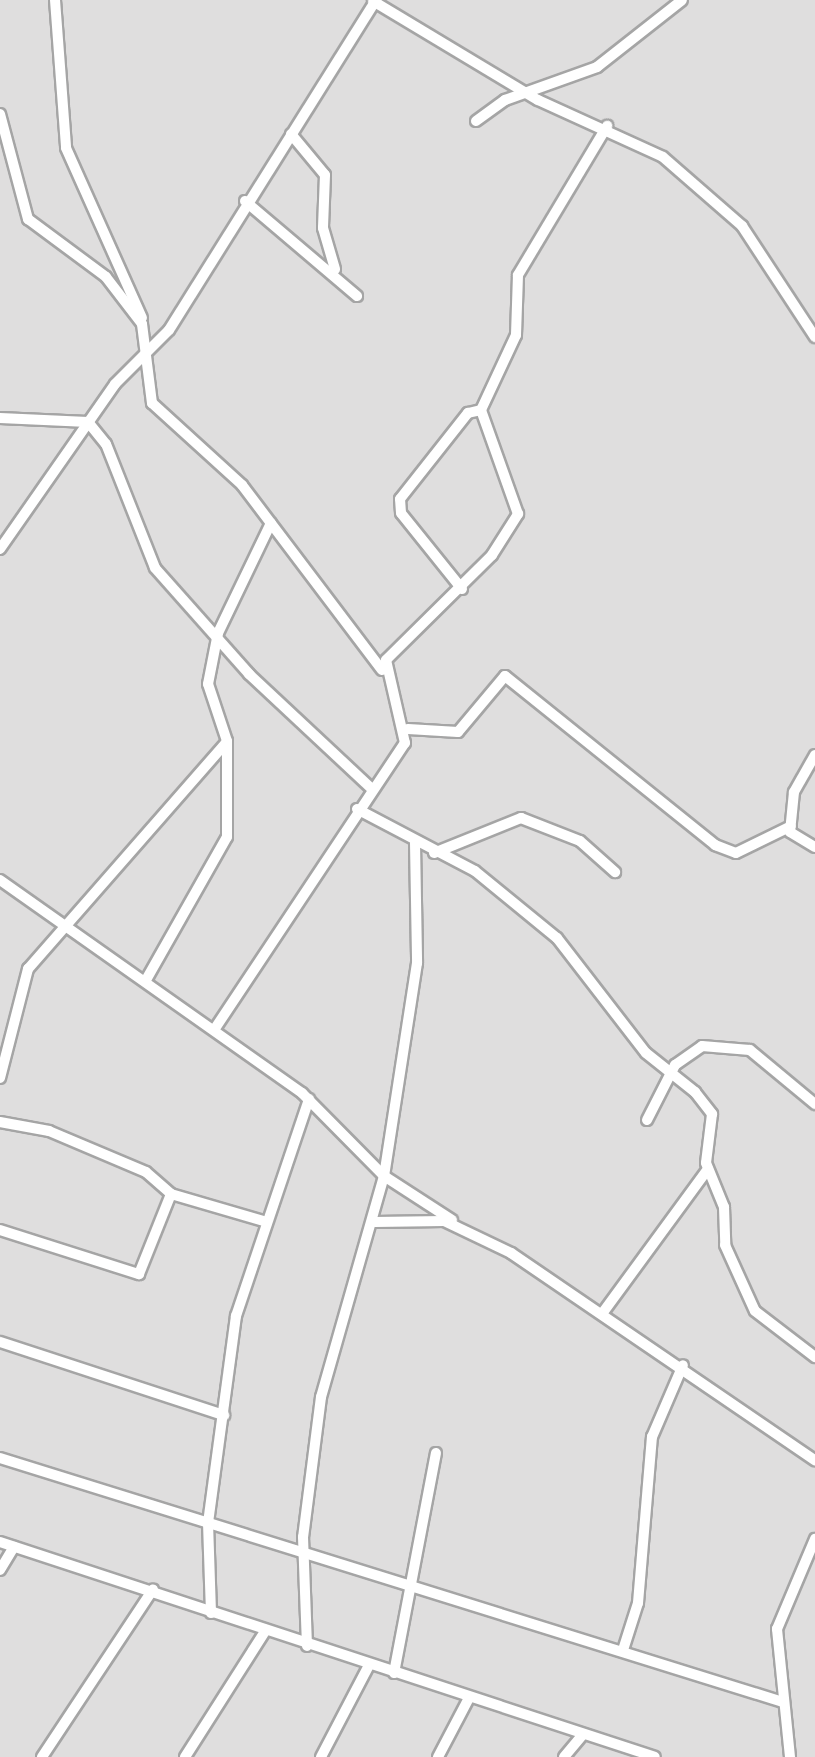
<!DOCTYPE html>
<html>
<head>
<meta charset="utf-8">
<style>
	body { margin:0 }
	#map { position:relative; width:815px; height:1757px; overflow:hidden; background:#f1eee9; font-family:Quicksand,sans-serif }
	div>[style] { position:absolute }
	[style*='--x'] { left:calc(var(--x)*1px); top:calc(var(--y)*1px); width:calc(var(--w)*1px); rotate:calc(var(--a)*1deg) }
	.residential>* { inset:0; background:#dfdede; transform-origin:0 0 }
	.roads { filter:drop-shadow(2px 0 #a5a5a5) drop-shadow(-2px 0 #a5a5a5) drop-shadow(0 2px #a5a5a5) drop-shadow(0 -2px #a5a5a5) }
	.minor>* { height:10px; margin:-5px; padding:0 5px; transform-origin:5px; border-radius:5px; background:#fff }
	span { translate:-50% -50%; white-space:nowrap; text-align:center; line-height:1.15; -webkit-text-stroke:8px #fff; paint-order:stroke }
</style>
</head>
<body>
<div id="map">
	<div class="residential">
		<div style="left:0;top:0;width:815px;height:1757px"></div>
	</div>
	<div class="roads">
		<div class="minor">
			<div style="--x:55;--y:0;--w:148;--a:85.7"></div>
			<div style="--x:66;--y:148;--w:186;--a:65.9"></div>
			<div style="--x:373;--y:1;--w:192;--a:31"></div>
			<div style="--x:538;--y:100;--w:137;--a:24.5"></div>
			<div style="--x:663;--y:157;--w:105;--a:41.1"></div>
			<div style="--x:742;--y:226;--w:133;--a:56.7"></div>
			<div style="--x:0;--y:114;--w:109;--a:75.1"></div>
			<div style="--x:28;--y:219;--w:97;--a:36.6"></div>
			<div style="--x:106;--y:277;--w:59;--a:52.5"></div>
			<div style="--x:142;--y:324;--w:80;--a:82.8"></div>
			<div style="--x:152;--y:403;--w:122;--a:42.3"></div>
			<div style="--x:242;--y:485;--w:232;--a:52.9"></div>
			<div style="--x:476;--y:121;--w:36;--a:-36"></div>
			<div style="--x:505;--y:100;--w:98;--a:-19.7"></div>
			<div style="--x:597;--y:67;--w:108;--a:-38.2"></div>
			<div style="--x:291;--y:134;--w:53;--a:50.3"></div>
			<div style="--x:325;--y:175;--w:53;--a:92.2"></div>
			<div style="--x:323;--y:228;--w:43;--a:73.7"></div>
			<div style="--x:245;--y:201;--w:147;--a:40.3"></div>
			<div style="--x:0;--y:418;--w:88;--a:2.6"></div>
			<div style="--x:88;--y:422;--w:28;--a:51"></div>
			<div style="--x:106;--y:444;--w:133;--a:68.4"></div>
			<div style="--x:155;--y:568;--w:142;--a:48.4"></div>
			<div style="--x:249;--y:674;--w:168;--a:43.1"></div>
			<div style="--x:0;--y:549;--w:201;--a:-55.1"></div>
			<div style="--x:115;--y:384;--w:76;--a:-45"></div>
			<div style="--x:169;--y:330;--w:390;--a:-57.9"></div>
			<div style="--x:462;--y:589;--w:97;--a:-128.8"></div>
			<div style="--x:401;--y:513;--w:14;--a:-94"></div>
			<div style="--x:400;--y:499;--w:110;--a:-51.7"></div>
			<div style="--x:468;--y:413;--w:13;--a:-13"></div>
			<div style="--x:408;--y:729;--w:50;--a:3.4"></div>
			<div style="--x:458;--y:732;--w:73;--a:-50"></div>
			<div style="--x:505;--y:676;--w:270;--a:38.8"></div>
			<div style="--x:715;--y:845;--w:22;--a:21"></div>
			<div style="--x:736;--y:853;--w:61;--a:-26.1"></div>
			<div style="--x:815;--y:755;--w:43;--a:119.6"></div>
			<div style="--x:794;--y:792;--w:40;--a:95.7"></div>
			<div style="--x:790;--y:832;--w:29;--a:31"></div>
			<div style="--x:357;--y:809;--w:133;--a:27.7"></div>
			<div style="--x:475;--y:871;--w:106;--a:39.3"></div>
			<div style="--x:557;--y:938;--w:145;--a:52.3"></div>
			<div style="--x:646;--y:1053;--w:63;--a:38.5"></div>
			<div style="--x:695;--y:1092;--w:28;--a:52"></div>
			<div style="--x:712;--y:1114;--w:49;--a:97"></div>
			<div style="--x:706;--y:1163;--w:48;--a:67.8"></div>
			<div style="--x:724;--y:1207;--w:38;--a:88"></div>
			<div style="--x:725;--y:1245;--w:72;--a:65.6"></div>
			<div style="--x:755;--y:1311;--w:76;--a:37.5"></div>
			<div style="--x:415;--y:843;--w:120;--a:89"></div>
			<div style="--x:417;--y:963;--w:216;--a:98.8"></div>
			<div style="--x:384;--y:1176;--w:81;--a:32.9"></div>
			<div style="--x:434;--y:853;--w:94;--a:-21.9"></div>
			<div style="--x:521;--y:818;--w:63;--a:21.3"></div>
			<div style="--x:580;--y:841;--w:47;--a:41.5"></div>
			<div style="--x:0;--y:880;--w:370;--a:35.2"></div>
			<div style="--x:302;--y:1093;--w:117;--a:45.3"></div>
			<div style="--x:384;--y:1176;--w:230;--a:105.9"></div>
			<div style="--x:321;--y:1397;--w:141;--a:97.3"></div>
			<div style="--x:303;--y:1537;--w:109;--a:87.9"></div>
			<div style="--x:146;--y:980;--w:164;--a:-60.5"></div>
			<div style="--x:227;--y:837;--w:96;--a:-90"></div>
			<div style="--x:227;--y:741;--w:60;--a:-108.4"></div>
			<div style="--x:208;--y:684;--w:52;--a:-78.9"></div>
			<div style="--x:218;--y:633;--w:122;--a:-64.3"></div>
			<div style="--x:214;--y:1030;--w:345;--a:-56.4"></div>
			<div style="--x:405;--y:743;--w:85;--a:-102.9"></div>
			<div style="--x:386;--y:660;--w:149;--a:-44.7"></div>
			<div style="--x:492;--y:555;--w:49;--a:-57.6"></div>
			<div style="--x:518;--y:514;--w:110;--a:-109.6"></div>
			<div style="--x:481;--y:410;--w:83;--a:-65"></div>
			<div style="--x:516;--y:335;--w:60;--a:-88.1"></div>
			<div style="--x:518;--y:275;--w:174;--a:-59.1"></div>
			<div style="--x:0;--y:1078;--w:113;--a:-75.6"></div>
			<div style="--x:28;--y:969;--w:302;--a:-48.8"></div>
			<div style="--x:647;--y:1120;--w:62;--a:-63"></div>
			<div style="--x:675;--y:1065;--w:33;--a:-35"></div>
			<div style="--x:702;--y:1046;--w:48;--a:4.8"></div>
			<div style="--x:750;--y:1050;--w:85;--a:39.7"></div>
			<div style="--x:0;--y:1122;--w:50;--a:10.4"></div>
			<div style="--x:49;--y:1131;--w:105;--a:22.9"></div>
			<div style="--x:146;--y:1172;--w:33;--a:41"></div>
			<div style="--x:171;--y:1194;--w:100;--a:16.3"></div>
			<div style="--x:375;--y:1222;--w:69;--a:-0.8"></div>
			<div style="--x:444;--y:1221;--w:74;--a:25.5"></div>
			<div style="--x:511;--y:1253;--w:368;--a:34.3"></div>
			<div style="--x:0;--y:1230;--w:146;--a:17.6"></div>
			<div style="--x:139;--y:1274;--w:86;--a:-68.2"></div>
			<div style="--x:604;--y:1311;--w:176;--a:-53.8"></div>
			<div style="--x:0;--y:1342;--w:236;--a:18.1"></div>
			<div style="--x:0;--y:1458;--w:820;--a:17.31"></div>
			<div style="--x:0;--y:1542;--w:689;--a:18.17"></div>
			<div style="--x:0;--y:1570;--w:27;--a:-59"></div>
			<div style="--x:211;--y:1613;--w:90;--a:-91.9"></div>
			<div style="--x:208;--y:1523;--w:209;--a:-82.3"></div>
			<div style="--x:236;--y:1316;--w:229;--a:-71.4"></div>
			<div style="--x:623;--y:1650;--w:49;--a:-72.3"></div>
			<div style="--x:638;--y:1603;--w:167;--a:-85.2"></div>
			<div style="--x:652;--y:1437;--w:78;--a:-66.7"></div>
			<div style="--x:394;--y:1673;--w:224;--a:-79.2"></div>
			<div style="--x:42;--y:1757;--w:201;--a:-56.5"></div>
			<div style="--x:185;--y:1757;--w:151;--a:-57.5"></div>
			<div style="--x:321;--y:1757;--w:104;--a:-62.4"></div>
			<div style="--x:438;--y:1757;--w:67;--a:-62.3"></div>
			<div style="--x:564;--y:1757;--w:30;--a:-50"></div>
			<div style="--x:790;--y:1757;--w:129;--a:-95.8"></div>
			<div style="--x:777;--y:1629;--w:98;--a:-67.1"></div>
		</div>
	</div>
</div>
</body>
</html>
